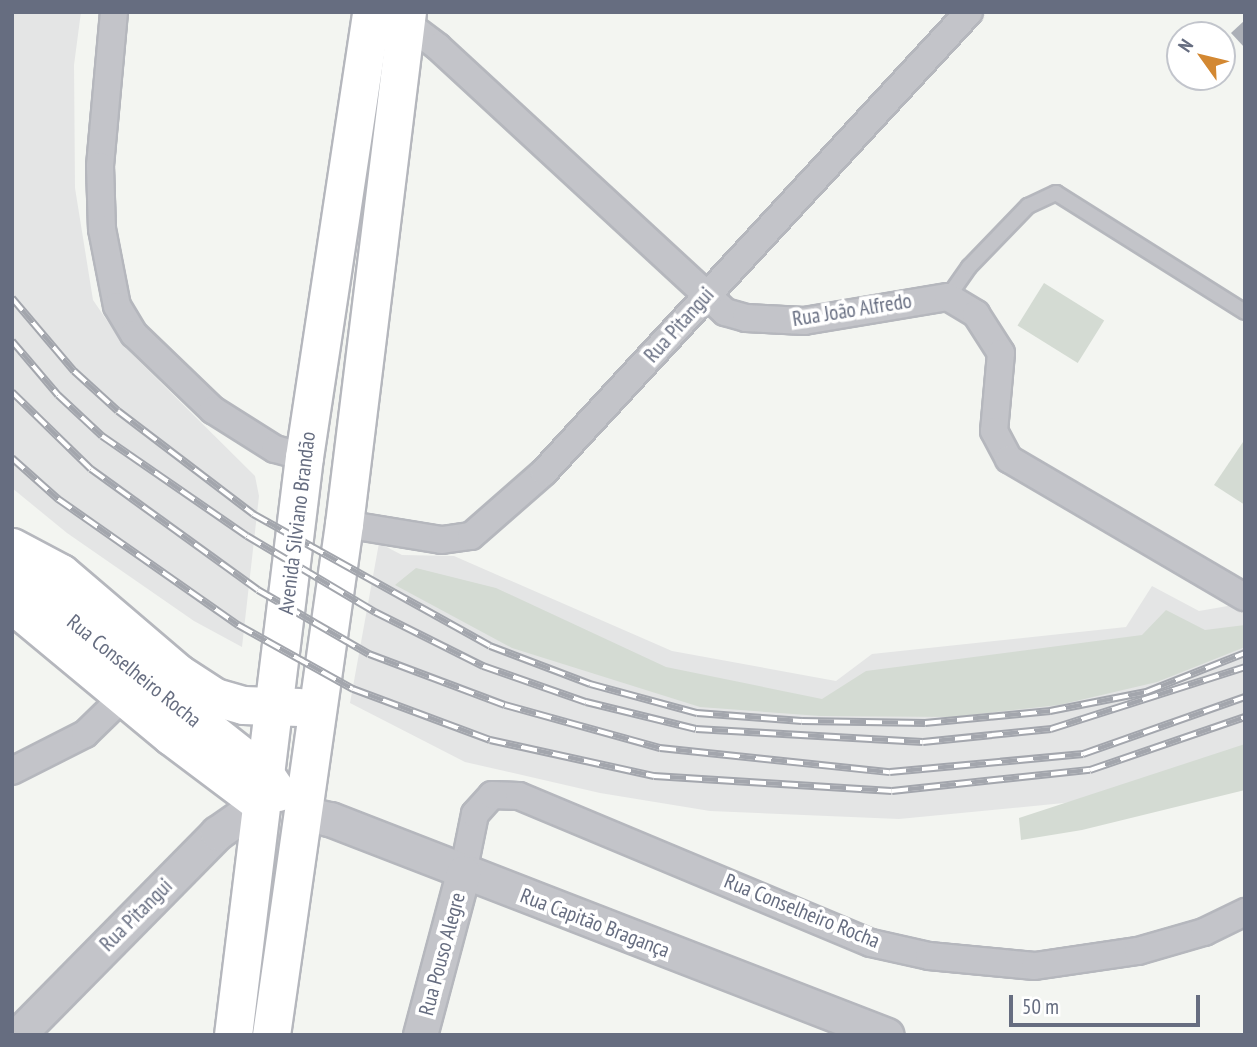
<!DOCTYPE html>
<html>
<head>
<meta charset="utf-8">
<style>
	body { margin:0 }
	#map { position:relative; width:1257px; height:1047px; overflow:hidden; background:#f3f5f1; font-family:"PT Sans Narrow",sans-serif }
	div>[style] { position:absolute }
	[style*='--x'] { left:calc(var(--x)*1px); top:calc(var(--y)*1px); width:calc(var(--w)*1px); rotate:calc(var(--a)*1deg) }
	.built>* { inset:0; background:#e4e5e5 }
	.green>* { inset:0; background:#d4dbd3; transform-origin:0 0 }
	.building>* { inset:0; background:#abafb7 }
	.roads { filter:drop-shadow(2px 0 #b5b7bd) drop-shadow(-2px 0 #b5b7bd) drop-shadow(0 2px #b5b7bd) drop-shadow(0 -2px #b5b7bd) }
	.service>* { height:14px; margin:-7px; padding:0 7px; transform-origin:7px; border-radius:7px; background:#c3c4c9 }
	.minor>* { height:26px; margin:-13px; padding:0 13px; transform-origin:13px; border-radius:13px; background:#c3c4c9 }
	.tertiary>* { height:33px; margin:-16.5px; padding:0 16.5px; transform-origin:16.5px; border-radius:16.5px; background:#c3c4c9 }
	.secondary>* { height:37px; margin:-18.5px; padding:0 18.5px; transform-origin:18.5px; border-radius:18.5px; background:#fff }
	.rail>* { height:8px; margin-top:-4px; transform-origin:0; background:repeating-linear-gradient(90deg,#fff 0 16px,#a3a6ad 0 32px); box-sizing:border-box; border-block:2px solid #a3a6ad }
	span { translate:-50% -50%; white-space:nowrap; text-align:center; line-height:1.15; -webkit-text-stroke:7px #fff; paint-order:stroke }
	.street-label { font-size:21px; color:#666d80 }
	.frame { position:absolute; inset:0; border:14px solid #666d80; pointer-events:none }
	.north { position:absolute; left:1166px; top:21px; width:70px; height:70px; box-sizing:border-box; background:#fff; border:2px solid #c2c5cc; border-radius:50%; rotate:304deg; font-size:19px; font-weight:700; line-height:28px; text-align:center; color:#666d80 }
	.north::after { content:''; display:block; margin:auto; width:24px; height:32px; background:#d38832; clip-path:polygon(50% 0,100% 100%,50% 72%,0 100%) }
	.scale { position:absolute; left:1009px; top:995px; width:191px; height:32px; box-sizing:border-box; border:4px solid #666d80; border-top:0; padding-left:9px; font-size:21px; line-height:24px; white-space:nowrap; color:#666d80; -webkit-text-stroke:5px #fff; paint-order:stroke }
</style>
</head>
<body>
<div id="map">
	<div class="built">
		<div style="clip-path:polygon(12px 12px,81px 12px,74px 65px,75px 188px,93px 300px,125px 347px,255px 476px,259px 496px,242px 647px,194px 621px,67px 533px,12px 488px)"></div>
		<div style="clip-path:polygon(379px 543px,402px 555px,454px 556px,672px 651px,836px 681px,872px 654px,1126px 627px,1152px 586px,1199px 611px,1245px 603px,1245px 761px,1074px 802px,899px 819px,710px 811px,600px 793px,465px 762px,350px 703px)"></div>
	</div>
	<div class="green">
		<div style="left:1044px;top:283px;width:71px;height:50px;rotate:32deg"></div>
		<div style="clip-path:polygon(1245px 439px,1245px 505px,1214px 485px)"></div>
		<div style="clip-path:polygon(416px 568px,496px 588px,666px 667px,822px 699px,866px 671px,1142px 635px,1166px 610px,1205px 630px,1245px 625px,1245px 647px,1157px 682px,1059px 705px,952px 717px,820px 716px,700px 707px,512px 648px,395px 585px)"></div>
		<div style="clip-path:polygon(1245px 744px,1245px 790px,1082px 830px,1021px 840px,1019px 818px)"></div>
	</div>
	<div class="building">
		<div style="clip-path:polygon(1245px 20px,1245px 48px,1231px 33px)"></div>
	</div>
	<div class="roads">
		<div class="service">
			<div style="--x:948;--y:297;--w:37;--a:-55"></div>
			<div style="--x:969;--y:267;--w:85;--a:-46"></div>
			<div style="--x:1028;--y:206;--w:31;--a:-25"></div>
			<div style="--x:1056;--y:193;--w:223;--a:32.2"></div>
		</div>
		<div class="minor">
			<div style="--x:114;--y:12;--w:155;--a:95.2"></div>
			<div style="--x:100;--y:166;--w:63;--a:88.2"></div>
			<div style="--x:102;--y:229;--w:78;--a:79"></div>
			<div style="--x:117;--y:306;--w:33;--a:59"></div>
			<div style="--x:134;--y:334;--w:110;--a:43.9"></div>
			<div style="--x:213;--y:410;--w:73;--a:32.2"></div>
			<div style="--x:275;--y:449;--w:30;--a:15"></div>
			<div style="--x:394;--y:21;--w:11;--a:5"></div>
			<div style="--x:405;--y:22;--w:41;--a:37.1"></div>
			<div style="--x:438;--y:47;--w:391;--a:42.7"></div>
			<div style="--x:725;--y:312;--w:22;--a:16"></div>
			<div style="--x:746;--y:318;--w:58;--a:3"></div>
			<div style="--x:804;--y:321;--w:146;--a:-9.5"></div>
			<div style="--x:948;--y:297;--w:33;--a:31"></div>
			<div style="--x:976;--y:314;--w:46;--a:57.3"></div>
			<div style="--x:1001;--y:353;--w:78;--a:95.1"></div>
			<div style="--x:994;--y:431;--w:32;--a:62"></div>
			<div style="--x:1009;--y:459;--w:273;--a:30.4"></div>
			<div style="--x:344;--y:524;--w:99;--a:9.3"></div>
			<div style="--x:442;--y:540;--w:29;--a:-8"></div>
			<div style="--x:471;--y:536;--w:97;--a:-41.2"></div>
			<div style="--x:544;--y:472;--w:626;--a:-47.26"></div>
			<div style="--x:12;--y:771;--w:82;--a:-26.9"></div>
			<div style="--x:85;--y:734;--w:53;--a:-44.2"></div>
			<div style="--x:463;--y:873;--w:60;--a:-78.5"></div>
			<div style="--x:475;--y:814;--w:25;--a:-48"></div>
			<div style="--x:492;--y:795;--w:27;--a:2"></div>
			<div style="--x:519;--y:796;--w:381;--a:22.7"></div>
			<div style="--x:871;--y:943;--w:59;--a:12.6"></div>
			<div style="--x:929;--y:956;--w:106;--a:5.4"></div>
			<div style="--x:1035;--y:966;--w:104;--a:-8.3"></div>
			<div style="--x:1138;--y:951;--w:69;--a:-16.1"></div>
			<div style="--x:1204;--y:932;--w:46;--a:-26"></div>
		</div>
		<div class="tertiary">
			<div style="--x:303;--y:813;--w:28;--a:13"></div>
			<div style="--x:330;--y:819;--w:597;--a:21.2"></div>
			<div style="--x:18;--y:1035;--w:284;--a:-45.4"></div>
			<div style="--x:217;--y:833;--w:52;--a:-34.9"></div>
			<div style="--x:420;--y:1035;--w:168;--a:-75.1"></div>
		</div>
		<div class="secondary">
			<div style="--x:12;--y:547;--w:55;--a:28"></div>
			<div style="--x:61;--y:573;--w:154;--a:40.5"></div>
			<div style="--x:178;--y:673;--w:44;--a:33"></div>
			<div style="--x:215;--y:697;--w:29;--a:16"></div>
			<div style="--x:243;--y:705;--w:56;--a:2"></div>
			<div style="--x:12;--y:557;--w:62;--a:50.9"></div>
			<div style="--x:51;--y:605;--w:273;--a:38.3"></div>
			<div style="--x:265;--y:774;--w:22;--a:56"></div>
			<div style="--x:12;--y:604;--w:207;--a:39.7"></div>
			<div style="--x:171;--y:736;--w:111;--a:37"></div>
			<div style="--x:233;--y:1035;--w:582;--a:-83"></div>
			<div style="--x:304;--y:457;--w:450;--a:-81.4"></div>
			<div style="--x:271;--y:1035;--w:516;--a:-81.87"></div>
			<div style="--x:344;--y:524;--w:516;--a:-82.99"></div>
		</div>
	</div>
	<div class="rail">
		<div style="--x:12;--y:298;--w:96;--a:49.7"></div>
		<div style="--x:74;--y:371;--w:59;--a:42.3"></div>
		<div style="--x:118;--y:411;--w:170;--a:37.3"></div>
		<div style="--x:253;--y:514;--w:271;--a:29.1"></div>
		<div style="--x:490;--y:646;--w:107;--a:20.8"></div>
		<div style="--x:590;--y:684;--w:111;--a:15.2"></div>
		<div style="--x:697;--y:713;--w:105;--a:4.4"></div>
		<div style="--x:802;--y:721;--w:123;--a:0.9"></div>
		<div style="--x:925;--y:723;--w:126;--a:-5.5"></div>
		<div style="--x:1050;--y:711;--w:98;--a:-11.2"></div>
		<div style="--x:1146;--y:692;--w:106;--a:-21.5"></div>
		<div style="--x:12;--y:341;--w:71;--a:49.6"></div>
		<div style="--x:58;--y:395;--w:60;--a:43"></div>
		<div style="--x:102;--y:436;--w:176;--a:34.6"></div>
		<div style="--x:247;--y:536;--w:149;--a:30.7"></div>
		<div style="--x:375;--y:612;--w:121;--a:26.6"></div>
		<div style="--x:483;--y:666;--w:109;--a:19.3"></div>
		<div style="--x:586;--y:702;--w:113;--a:13.8"></div>
		<div style="--x:696;--y:729;--w:227;--a:3.3"></div>
		<div style="--x:923;--y:742;--w:129;--a:-5.8"></div>
		<div style="--x:1051;--y:729;--w:204;--a:-17.7"></div>
		<div style="--x:12;--y:392;--w:110;--a:44.3"></div>
		<div style="--x:91;--y:469;--w:206;--a:35.9"></div>
		<div style="--x:258;--y:590;--w:128;--a:30"></div>
		<div style="--x:369;--y:654;--w:145;--a:20.6"></div>
		<div style="--x:505;--y:705;--w:161;--a:15.5"></div>
		<div style="--x:660;--y:748;--w:231;--a:6"></div>
		<div style="--x:890;--y:772;--w:194;--a:-5.3"></div>
		<div style="--x:1083;--y:754;--w:172;--a:-19.4"></div>
		<div style="--x:12;--y:458;--w:62;--a:41.7"></div>
		<div style="--x:58;--y:499;--w:220;--a:35"></div>
		<div style="--x:238;--y:625;--w:132;--a:29.1"></div>
		<div style="--x:353;--y:689;--w:146;--a:20.4"></div>
		<div style="--x:490;--y:740;--w:168;--a:12.4"></div>
		<div style="--x:654;--y:776;--w:238;--a:3.6"></div>
		<div style="--x:892;--y:791;--w:199;--a:-6.1"></div>
		<div style="--x:1090;--y:770;--w:164;--a:-18.9"></div>
	</div>
	<div class="street-label">
		<span style="left:852px;top:310px;rotate:-9deg">Rua João Alfredo</span>
		<span style="left:679px;top:325px;rotate:-48deg">Rua Pitangui</span>
		<span style="left:297px;top:523px;rotate:-83deg">Avenida Silviano Brandão</span>
		<span style="left:134px;top:671px;rotate:39deg">Rua Conselheiro Rocha</span>
		<span style="left:802px;top:911px;rotate:22deg">Rua Conselheiro Rocha</span>
		<span style="left:136px;top:915px;rotate:-45deg">Rua Pitangui</span>
		<span style="left:595px;top:923px;rotate:21deg">Rua Capitão Bragança</span>
		<span style="left:442px;top:954px;rotate:-75deg">Rua Pouso Alegre</span>
	</div>
	<div class="frame"></div>
	<div class="north">N</div>
	<div class="scale">50 m</div>
</div>
</body>
</html>
